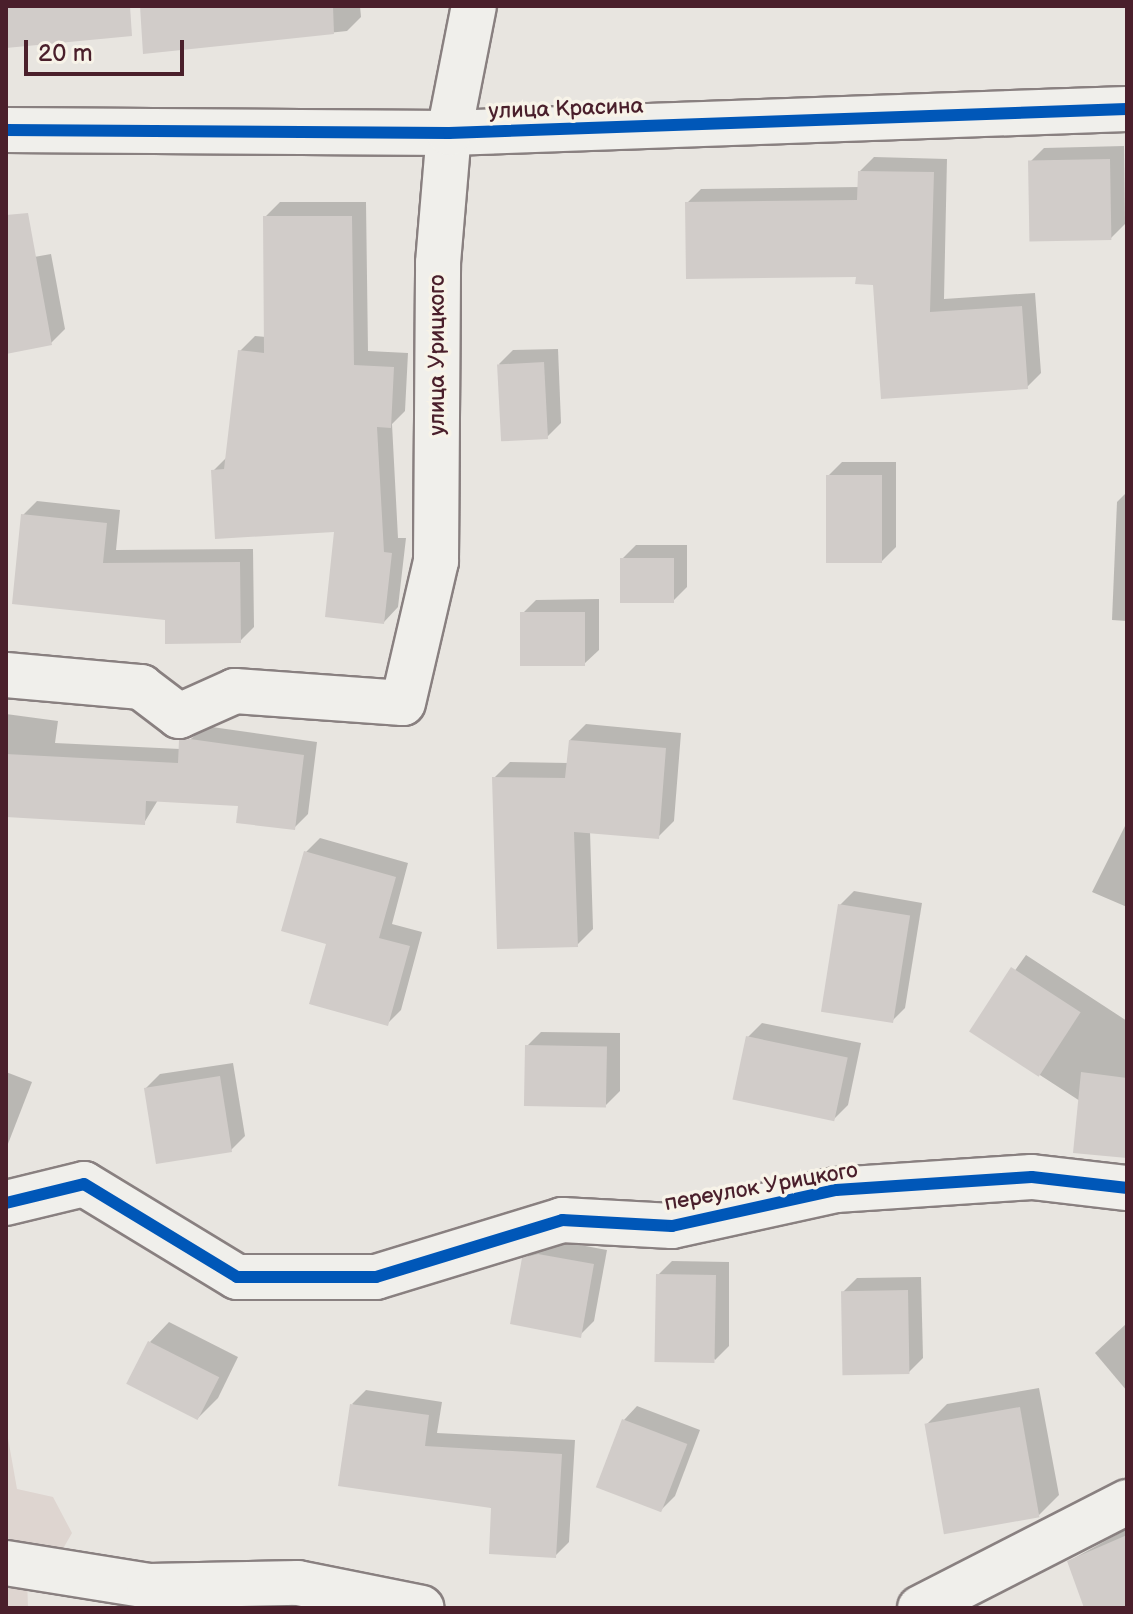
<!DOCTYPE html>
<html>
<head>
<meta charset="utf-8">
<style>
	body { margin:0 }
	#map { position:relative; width:1133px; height:1614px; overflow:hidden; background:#e8e5e0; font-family:"Balsamiq Sans",sans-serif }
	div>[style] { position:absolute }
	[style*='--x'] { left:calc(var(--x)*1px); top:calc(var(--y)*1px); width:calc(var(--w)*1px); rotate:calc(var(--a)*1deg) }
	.built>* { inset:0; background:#ded5d0 }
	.shadow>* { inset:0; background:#0003 }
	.building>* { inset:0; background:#d1ccc9; transform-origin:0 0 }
	.roads { filter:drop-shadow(2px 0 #898080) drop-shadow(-2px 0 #898080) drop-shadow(0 2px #898080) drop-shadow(0 -2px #898080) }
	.street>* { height:44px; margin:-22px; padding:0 22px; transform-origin:22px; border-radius:22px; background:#f0efeb }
	.cycleway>* { height:12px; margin:-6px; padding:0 6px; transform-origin:6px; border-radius:6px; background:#0057b8 }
	span { translate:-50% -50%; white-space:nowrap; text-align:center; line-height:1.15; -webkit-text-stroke:7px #f7f3e8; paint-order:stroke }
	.street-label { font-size:22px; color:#4a1f2b }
	.frame { position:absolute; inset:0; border:8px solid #4a1f2b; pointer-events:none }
	.scale { position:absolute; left:24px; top:40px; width:160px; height:36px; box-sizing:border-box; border:4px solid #4a1f2b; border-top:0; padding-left:10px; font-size:24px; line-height:28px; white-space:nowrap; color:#4a1f2b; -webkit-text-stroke:6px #f7f3e8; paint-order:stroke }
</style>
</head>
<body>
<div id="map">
	<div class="built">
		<div style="clip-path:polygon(6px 1427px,17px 1489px,53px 1497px,72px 1533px,56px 1561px,26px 1546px,28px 1608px,6px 1608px)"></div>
	</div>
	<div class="shadow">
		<div style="clip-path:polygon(142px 6px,360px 6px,361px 17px,347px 31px,145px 52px)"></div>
		<div style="clip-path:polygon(1124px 146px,1125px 224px,1111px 238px,1030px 162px,1044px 148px)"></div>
		<div style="clip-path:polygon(874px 157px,947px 159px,944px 299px,1035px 293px,1041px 373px,1027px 387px,875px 283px,687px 203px,701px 189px,860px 187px,860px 171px)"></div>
		<div style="clip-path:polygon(280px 202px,366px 202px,368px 351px,408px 353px,405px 411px,392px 424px,398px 538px,406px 538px,398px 607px,384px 622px,336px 530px,213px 471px,228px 456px,240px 351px,255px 336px,266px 337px,265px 217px)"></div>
		<div style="clip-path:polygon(51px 254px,65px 329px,51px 343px,6px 352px,6px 262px)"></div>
		<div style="clip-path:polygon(558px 349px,561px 423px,547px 437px,499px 364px,513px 350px)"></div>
		<div style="clip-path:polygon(842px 462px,896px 462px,896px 547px,882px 561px,828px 476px)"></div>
		<div style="clip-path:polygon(1127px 492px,1127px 621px,1112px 620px,1117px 502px)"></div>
		<div style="clip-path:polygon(37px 501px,120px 510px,116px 550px,253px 549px,254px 627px,240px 641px,167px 618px,23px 515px)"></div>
		<div style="clip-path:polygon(636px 545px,687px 545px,687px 587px,673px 601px,622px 559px)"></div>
		<div style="clip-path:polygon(599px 599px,599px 650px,584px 664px,522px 614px,536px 600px)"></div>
		<div style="clip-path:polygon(6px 714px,58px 721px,55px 743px,180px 749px,205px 726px,317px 742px,308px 814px,294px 828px,241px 804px,158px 800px,144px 823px,6px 816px)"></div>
		<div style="clip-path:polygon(586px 724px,681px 733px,674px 821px,658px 837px,590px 831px,593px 929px,577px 945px,494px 778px,510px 762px,569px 763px,570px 740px)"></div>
		<div style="clip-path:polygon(1127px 822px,1127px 907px,1092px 892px)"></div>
		<div style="clip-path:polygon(320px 838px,408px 863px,392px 924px,422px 932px,401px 1010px,387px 1024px,306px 852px)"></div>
		<div style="clip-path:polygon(854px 891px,922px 903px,905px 1008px,891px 1022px,840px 905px)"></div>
		<div style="clip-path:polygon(1026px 955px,1127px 1021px,1127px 1156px,1080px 1101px,972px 1031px)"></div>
		<div style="clip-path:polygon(762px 1023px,861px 1043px,848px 1105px,834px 1119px,748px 1037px)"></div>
		<div style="clip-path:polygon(541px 1032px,620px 1033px,620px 1091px,606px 1105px,527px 1046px)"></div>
		<div style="clip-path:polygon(233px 1063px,245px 1136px,231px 1150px,146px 1088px,160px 1074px)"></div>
		<div style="clip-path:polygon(6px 1072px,32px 1082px,6px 1149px)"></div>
		<div style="clip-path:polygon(553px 1240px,607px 1250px,594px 1321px,580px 1335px,524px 1259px)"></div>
		<div style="clip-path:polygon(672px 1261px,729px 1262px,729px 1346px,715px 1360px,658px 1275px)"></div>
		<div style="clip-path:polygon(921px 1277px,923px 1358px,909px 1372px,843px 1292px,857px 1278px)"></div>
		<div style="clip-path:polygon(169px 1322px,238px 1357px,218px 1398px,198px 1418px,150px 1342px)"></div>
		<div style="clip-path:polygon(1127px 1323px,1127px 1391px,1095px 1353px)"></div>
		<div style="clip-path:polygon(1039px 1388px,1059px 1495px,1039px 1515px,927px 1424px,947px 1404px)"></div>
		<div style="clip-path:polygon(366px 1390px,442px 1402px,437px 1433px,575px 1440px,569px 1542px,555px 1556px,352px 1404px)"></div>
		<div style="clip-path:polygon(637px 1406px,700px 1430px,675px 1496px,661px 1510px,624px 1420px)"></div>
		<div style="clip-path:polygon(1127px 1529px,1127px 1608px,1085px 1608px,1069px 1561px)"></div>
	</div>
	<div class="building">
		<div style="clip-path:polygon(6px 6px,130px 6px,132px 36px,6px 48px)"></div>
		<div style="clip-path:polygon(140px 6px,333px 6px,334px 34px,143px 54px)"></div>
		<div style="left:1110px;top:159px;width:81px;height:82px;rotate:89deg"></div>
		<div style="clip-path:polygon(858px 171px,934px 172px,930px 312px,1022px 306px,1028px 389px,881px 399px,873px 285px,855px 284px,856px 277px,686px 279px,685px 202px,857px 200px)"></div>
		<div style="clip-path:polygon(28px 213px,52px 345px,6px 354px,6px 215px)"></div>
		<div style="clip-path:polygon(263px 216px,352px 216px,354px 365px,394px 367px,391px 428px,377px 427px,384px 552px,392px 553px,384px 624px,325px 617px,334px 532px,215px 539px,211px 470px,224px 469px,238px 350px,264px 353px)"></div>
		<div style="left:544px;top:362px;width:77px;height:47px;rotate:87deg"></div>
		<div style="left:826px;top:475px;width:56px;height:88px"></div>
		<div style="clip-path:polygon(21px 514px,107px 523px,103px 563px,240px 562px,241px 643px,165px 644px,165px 620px,12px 604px)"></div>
		<div style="left:620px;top:558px;width:54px;height:45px"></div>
		<div style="left:585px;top:612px;width:54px;height:65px;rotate:90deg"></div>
		<div style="clip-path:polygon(190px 739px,304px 755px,295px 830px,236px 823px,238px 806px,146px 801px,145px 825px,6px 817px,6px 754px,178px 763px,179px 740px)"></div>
		<div style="clip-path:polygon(569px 740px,666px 748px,659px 839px,574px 832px,578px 947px,497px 949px,492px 777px,565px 778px)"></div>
		<div style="clip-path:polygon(304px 851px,396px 877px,379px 938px,410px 946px,388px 1026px,309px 1004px,326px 944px,281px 931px)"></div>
		<div style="left:838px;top:904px;width:73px;height:109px;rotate:9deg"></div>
		<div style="left:1011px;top:967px;width:83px;height:77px;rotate:33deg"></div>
		<div style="left:746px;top:1036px;width:104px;height:65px;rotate:12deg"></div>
		<div style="left:525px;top:1045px;width:82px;height:61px;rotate:1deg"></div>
		<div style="clip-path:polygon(1081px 1072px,1127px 1078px,1127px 1158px,1073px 1153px)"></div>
		<div style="left:220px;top:1076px;width:77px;height:77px;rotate:81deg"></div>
		<div style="clip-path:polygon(538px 1254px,594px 1264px,581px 1338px,510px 1324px,522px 1258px)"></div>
		<div style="left:656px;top:1274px;width:60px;height:88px;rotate:1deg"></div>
		<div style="left:908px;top:1290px;width:84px;height:67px;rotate:89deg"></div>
		<div style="left:148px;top:1341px;width:80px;height:48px;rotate:27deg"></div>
		<div style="clip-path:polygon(350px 1404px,429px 1415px,425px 1446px,562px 1454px,556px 1558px,489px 1554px,491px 1508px,338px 1486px)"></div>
		<div style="left:1020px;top:1407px;width:112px;height:97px;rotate:80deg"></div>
		<div style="left:622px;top:1419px;width:70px;height:73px;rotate:21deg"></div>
		<div style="clip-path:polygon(1127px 1535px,1127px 1608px,1084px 1608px,1067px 1561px)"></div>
	</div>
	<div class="roads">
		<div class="street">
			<div style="--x:6;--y:130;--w:443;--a:0.4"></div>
			<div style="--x:449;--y:133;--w:678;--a:-2.03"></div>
			<div style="--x:6;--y:675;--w:136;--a:5.1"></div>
			<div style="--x:141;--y:687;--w:48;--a:37.3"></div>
			<div style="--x:179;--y:716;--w:61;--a:-24.1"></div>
			<div style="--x:235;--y:691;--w:168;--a:4.1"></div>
			<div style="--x:403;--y:703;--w:146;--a:-76.9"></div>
			<div style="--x:436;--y:561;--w:298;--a:-89.6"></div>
			<div style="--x:438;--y:263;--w:130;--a:-85.2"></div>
			<div style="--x:449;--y:133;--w:129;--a:-78.9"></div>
			<div style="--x:6;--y:1203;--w:80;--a:-13.7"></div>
			<div style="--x:84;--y:1184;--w:179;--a:31.3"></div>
			<div style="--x:237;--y:1277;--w:139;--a:0"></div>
			<div style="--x:376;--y:1277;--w:195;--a:-17"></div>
			<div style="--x:562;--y:1220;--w:110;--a:3.1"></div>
			<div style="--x:672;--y:1226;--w:168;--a:-12.4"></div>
			<div style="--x:836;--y:1190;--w:196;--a:-3.8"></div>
			<div style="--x:1032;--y:1177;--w:96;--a:6.6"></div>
			<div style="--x:6;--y:1563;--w:145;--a:9.1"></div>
			<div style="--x:149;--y:1586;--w:149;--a:-1.2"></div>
			<div style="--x:298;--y:1583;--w:126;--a:11.4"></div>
			<div style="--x:920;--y:1608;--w:233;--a:-27.1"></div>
		</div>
	</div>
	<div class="cycleway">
		<div style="--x:6;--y:130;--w:443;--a:0.4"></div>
		<div style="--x:449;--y:133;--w:678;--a:-2.03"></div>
		<div style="--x:6;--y:1203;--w:80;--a:-13.7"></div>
		<div style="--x:84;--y:1184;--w:179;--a:31.3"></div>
		<div style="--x:237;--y:1277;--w:139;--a:0"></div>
		<div style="--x:376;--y:1277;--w:195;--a:-17"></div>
		<div style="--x:562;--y:1220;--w:110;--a:3.1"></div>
		<div style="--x:672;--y:1226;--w:168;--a:-12.4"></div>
		<div style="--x:836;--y:1190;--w:196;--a:-3.8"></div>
		<div style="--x:1032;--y:1177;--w:96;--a:6.6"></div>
	</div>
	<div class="street-label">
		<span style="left:566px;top:109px;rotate:-2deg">улица Красина</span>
		<span style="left:438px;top:355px;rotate:-90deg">улица Урицкого</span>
		<span style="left:761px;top:1187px;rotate:-10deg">переулок Урицкого</span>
	</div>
	<div class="frame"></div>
	<div class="scale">20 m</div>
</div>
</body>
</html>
